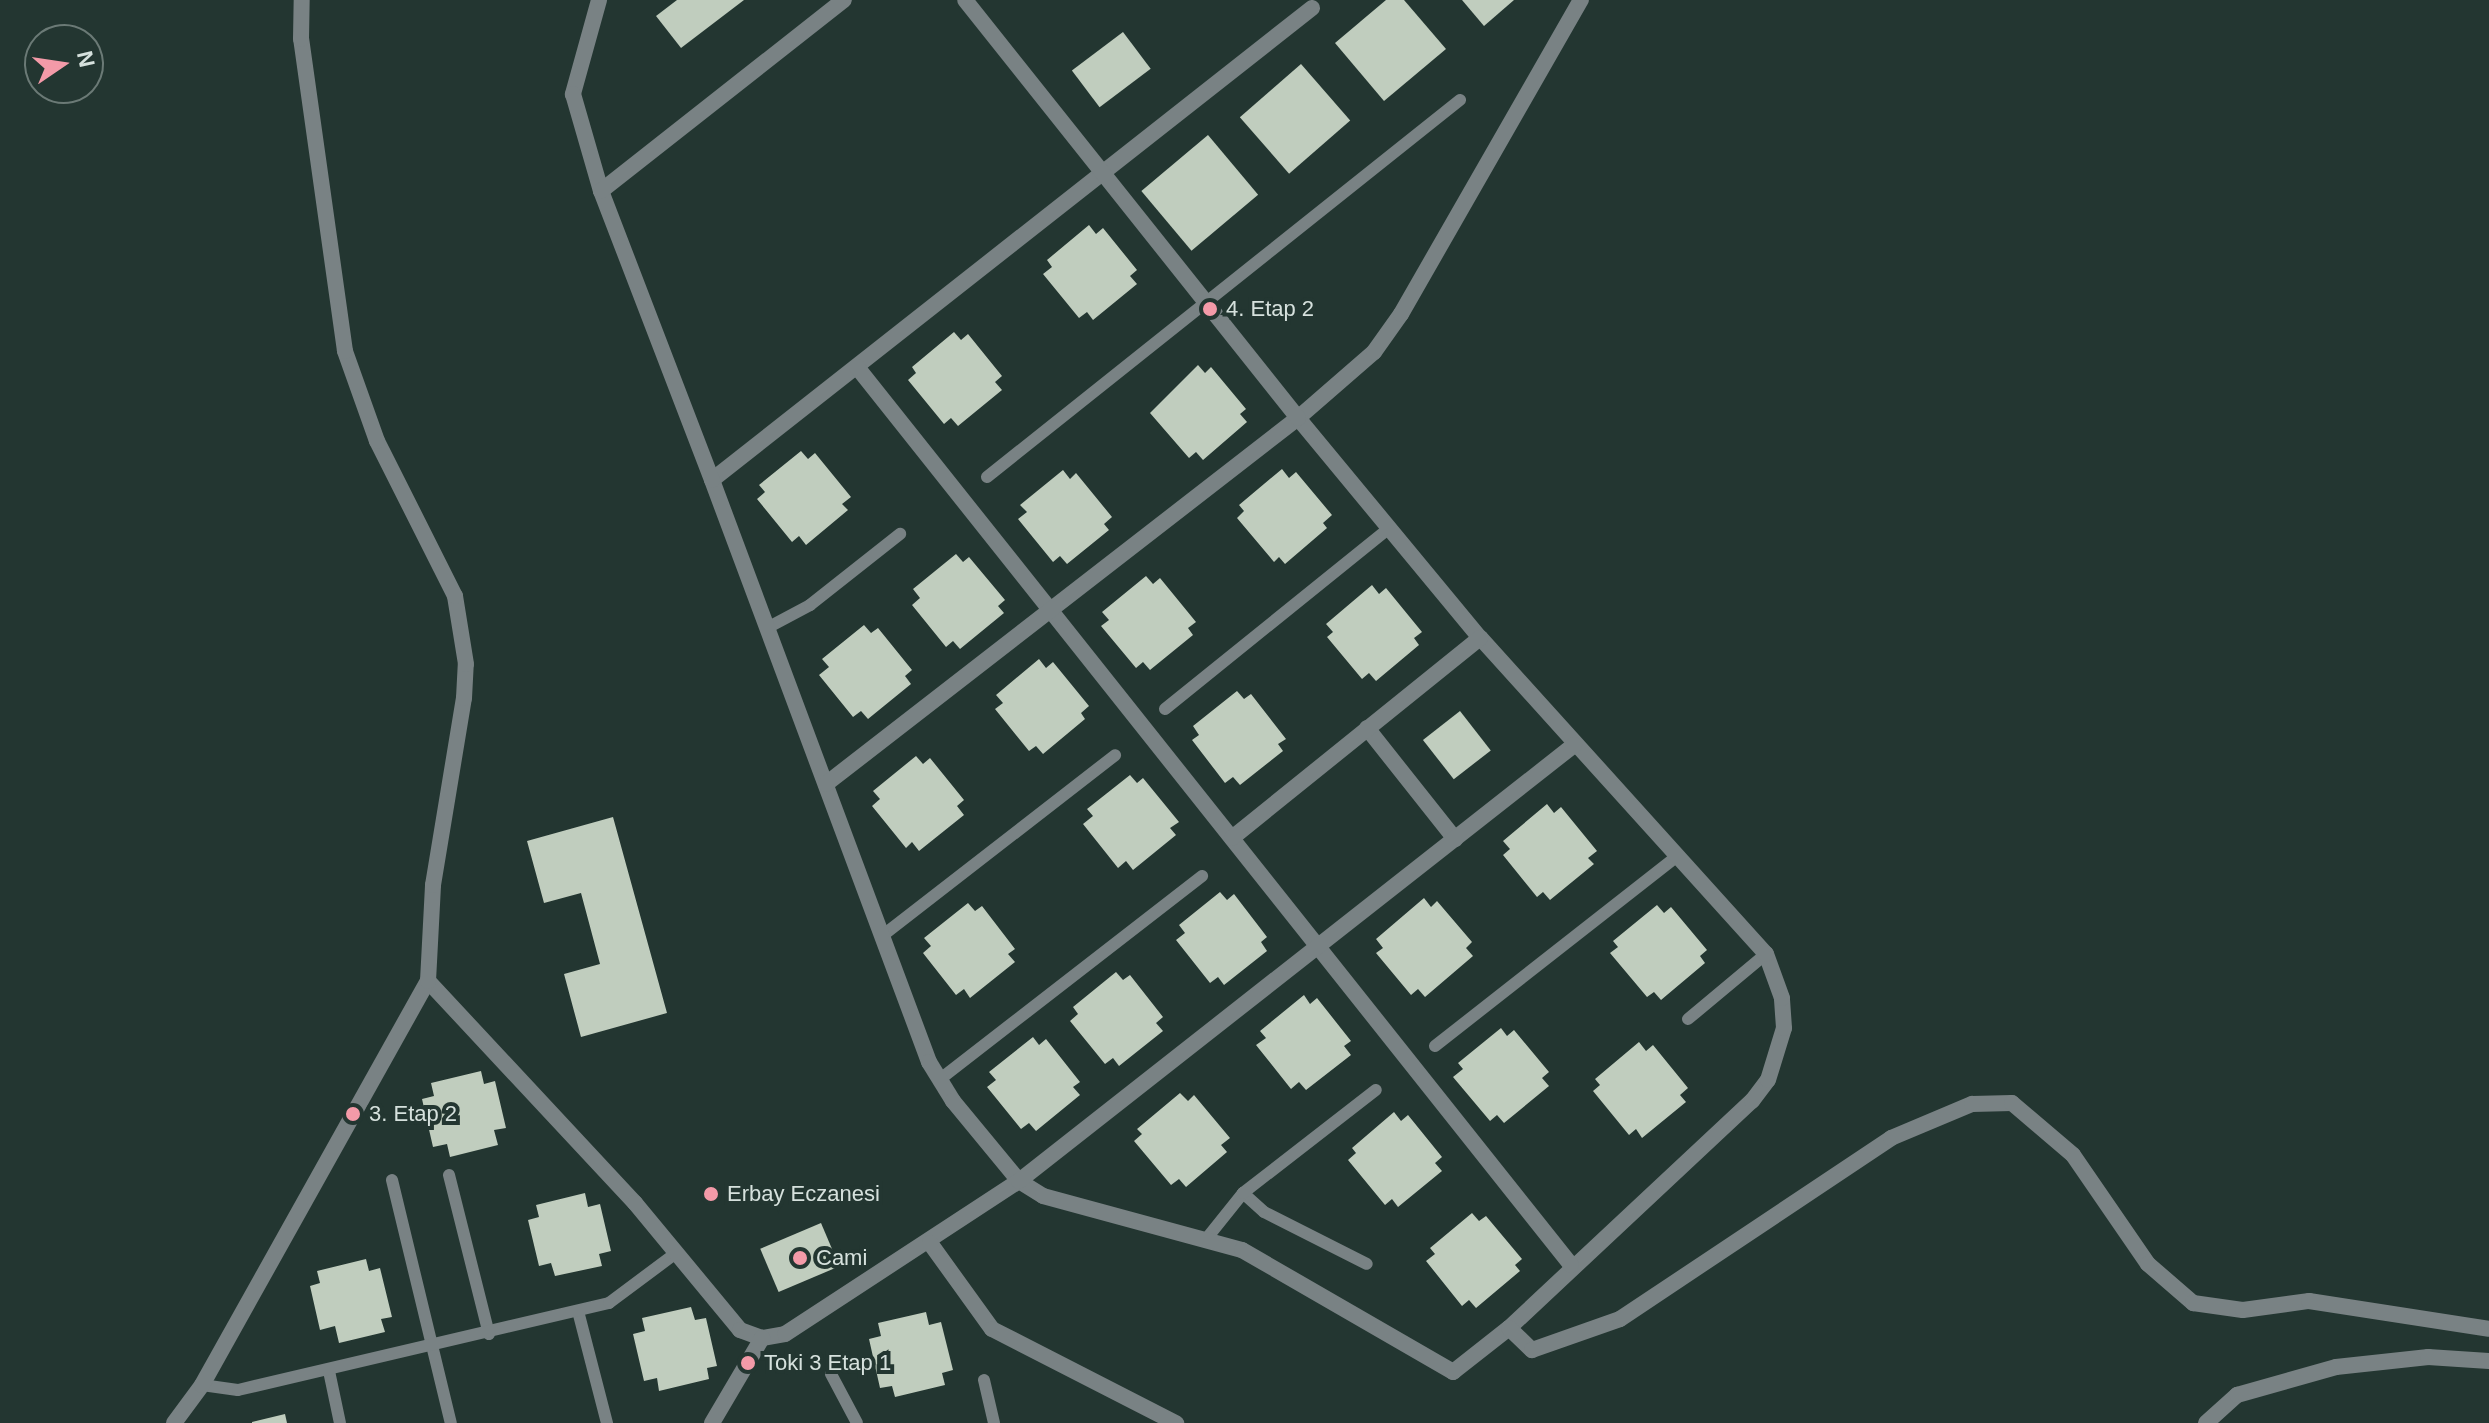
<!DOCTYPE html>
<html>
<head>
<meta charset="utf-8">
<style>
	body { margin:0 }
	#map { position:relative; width:2489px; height:1423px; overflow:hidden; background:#233631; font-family:Helvetica,sans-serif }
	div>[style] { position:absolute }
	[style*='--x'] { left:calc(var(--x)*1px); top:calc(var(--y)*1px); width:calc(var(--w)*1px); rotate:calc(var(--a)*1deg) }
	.building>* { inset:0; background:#c0cdbe; transform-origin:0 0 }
	.service>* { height:12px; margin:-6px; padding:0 6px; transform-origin:6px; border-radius:6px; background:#798284 }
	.minor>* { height:16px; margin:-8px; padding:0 8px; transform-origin:8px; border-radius:8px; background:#798284 }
	.tertiary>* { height:16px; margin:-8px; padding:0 8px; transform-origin:8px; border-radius:8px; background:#798284 }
	.dots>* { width:22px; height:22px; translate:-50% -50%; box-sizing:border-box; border:4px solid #233631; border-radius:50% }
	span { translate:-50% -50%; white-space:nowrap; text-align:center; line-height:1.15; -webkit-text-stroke:8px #233631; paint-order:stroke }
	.poi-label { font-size:22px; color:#d6e1dd }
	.left { translate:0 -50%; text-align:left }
	.north { position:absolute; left:24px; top:24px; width:80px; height:80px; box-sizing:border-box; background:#233631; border:2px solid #6b7a76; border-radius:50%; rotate:77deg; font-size:22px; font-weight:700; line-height:32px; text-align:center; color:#d6e1dd }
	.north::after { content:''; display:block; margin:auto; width:28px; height:36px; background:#f39aa8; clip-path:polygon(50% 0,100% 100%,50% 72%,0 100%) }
</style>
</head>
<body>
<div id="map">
	<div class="building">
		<div style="clip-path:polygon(677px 0,744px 0,681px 48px,656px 16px)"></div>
		<div style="clip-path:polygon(1386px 0,1404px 0,1446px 49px,1384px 101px,1335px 43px)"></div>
		<div style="clip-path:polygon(1462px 0,1514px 0,1484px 26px)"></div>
		<div style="left:1123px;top:32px;width:46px;height:64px;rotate:53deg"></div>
		<div style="left:1301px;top:64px;width:75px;height:81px;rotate:49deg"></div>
		<div style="left:1208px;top:135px;width:78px;height:87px;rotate:50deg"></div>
		<div style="clip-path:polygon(1089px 225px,1096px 234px,1103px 228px,1137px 270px,1130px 276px,1137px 284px,1093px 320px,1087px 312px,1079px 318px,1043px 274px,1052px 267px,1047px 260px)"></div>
		<div style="clip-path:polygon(954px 332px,961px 340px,968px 334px,1002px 376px,995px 382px,1002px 390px,958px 426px,951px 418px,944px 424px,908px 380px,916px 373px,912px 367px)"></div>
		<div style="clip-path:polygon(1198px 365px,1205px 373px,1211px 367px,1246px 409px,1240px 414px,1247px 422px,1203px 460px,1196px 452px,1189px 458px,1150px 413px)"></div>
		<div style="clip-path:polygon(801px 451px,808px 459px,815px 453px,851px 497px,842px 504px,848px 510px,806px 545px,799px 536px,792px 542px,757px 499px,765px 492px,759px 485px)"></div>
		<div style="clip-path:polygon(1282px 469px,1289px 478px,1296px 472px,1332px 515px,1323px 523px,1327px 528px,1285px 564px,1279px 557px,1274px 562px,1237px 518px,1244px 511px,1239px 505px)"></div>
		<div style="clip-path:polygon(1063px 470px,1070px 479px,1076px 473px,1112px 517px,1104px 524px,1109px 530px,1067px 564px,1060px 556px,1053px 562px,1018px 519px,1027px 512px,1020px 505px)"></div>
		<div style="clip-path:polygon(956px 554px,963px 562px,969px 557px,1005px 600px,998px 606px,1004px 613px,960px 649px,953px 641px,946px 647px,912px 605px,920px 598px,913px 589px)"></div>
		<div style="clip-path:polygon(1146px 576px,1153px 584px,1160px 578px,1196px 622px,1188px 628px,1193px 635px,1150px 670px,1143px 662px,1136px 668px,1101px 626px,1109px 620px,1102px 612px)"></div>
		<div style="clip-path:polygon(1372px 585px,1379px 594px,1386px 588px,1422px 632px,1414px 638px,1419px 645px,1376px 681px,1369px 673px,1362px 679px,1327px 637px,1333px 632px,1326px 624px)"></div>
		<div style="clip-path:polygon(864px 625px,871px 633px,878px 628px,912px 670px,905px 676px,911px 684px,868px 719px,861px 711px,853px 717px,819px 675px,829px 667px,822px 659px)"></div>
		<div style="clip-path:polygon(1039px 659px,1046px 668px,1053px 662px,1089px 706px,1081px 713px,1085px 719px,1043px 754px,1036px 746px,1029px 751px,995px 709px,1003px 703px,996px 695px)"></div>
		<div style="clip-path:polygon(1237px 691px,1244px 699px,1251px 694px,1286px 739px,1278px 744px,1283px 751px,1240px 785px,1233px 777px,1225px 783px,1192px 740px,1199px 735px,1193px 726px)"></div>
		<div style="left:1460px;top:711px;width:50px;height:47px;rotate:52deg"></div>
		<div style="clip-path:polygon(916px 756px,923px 764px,930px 758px,964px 800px,957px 806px,964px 815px,919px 851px,912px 842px,906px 848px,872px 806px,880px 799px,873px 791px)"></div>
		<div style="clip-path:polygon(1130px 775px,1137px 783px,1143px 778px,1179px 822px,1170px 828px,1176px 835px,1133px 870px,1126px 861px,1118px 868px,1083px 824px,1093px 816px,1087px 809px)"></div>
		<div style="clip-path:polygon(1547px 804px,1554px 813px,1561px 807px,1597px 851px,1588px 858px,1594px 864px,1550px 900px,1543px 892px,1537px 897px,1503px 855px,1510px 849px,1503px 841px)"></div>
		<div style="clip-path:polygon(613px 817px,667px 1013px,581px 1037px,564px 974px,600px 964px,581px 893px,544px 903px,527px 841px)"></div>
		<div style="clip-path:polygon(1220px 892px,1227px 900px,1234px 894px,1267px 937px,1261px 942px,1267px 951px,1224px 985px,1218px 977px,1210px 983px,1176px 940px,1185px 933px,1179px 925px)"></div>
		<div style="clip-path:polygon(1424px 898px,1431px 907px,1437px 901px,1472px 942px,1466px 948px,1473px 956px,1425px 997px,1418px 989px,1411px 995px,1376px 953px,1383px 948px,1376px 939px)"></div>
		<div style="clip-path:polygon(968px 903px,975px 911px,982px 906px,1015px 949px,1008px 954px,1015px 962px,970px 998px,964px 989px,956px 995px,923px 953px,931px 946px,924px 938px)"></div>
		<div style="clip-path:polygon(1657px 905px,1664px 913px,1671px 907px,1707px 950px,1700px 956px,1705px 963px,1661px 1000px,1654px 992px,1647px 997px,1610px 953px,1618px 947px,1613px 941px)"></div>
		<div style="clip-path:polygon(1116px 972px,1123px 980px,1130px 975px,1163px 1017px,1156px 1023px,1163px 1031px,1119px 1066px,1113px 1058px,1105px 1064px,1070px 1021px,1078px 1014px,1073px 1007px)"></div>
		<div style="clip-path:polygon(1304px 995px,1310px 1004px,1317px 998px,1351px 1041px,1344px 1046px,1351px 1055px,1306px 1090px,1299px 1082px,1291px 1089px,1256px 1045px,1266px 1038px,1260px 1031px)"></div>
		<div style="clip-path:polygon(1501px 1028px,1507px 1036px,1514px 1030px,1549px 1072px,1542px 1078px,1549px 1086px,1504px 1123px,1497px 1115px,1490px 1121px,1453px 1077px,1463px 1069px,1458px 1063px)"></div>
		<div style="clip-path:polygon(1033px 1037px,1039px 1045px,1046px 1039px,1080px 1082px,1073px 1087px,1080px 1095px,1036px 1131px,1029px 1123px,1021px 1129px,987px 1087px,996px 1080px,989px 1072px)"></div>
		<div style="clip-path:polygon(1639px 1042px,1646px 1051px,1653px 1045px,1688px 1088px,1680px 1095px,1686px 1102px,1642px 1138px,1636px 1129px,1629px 1135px,1593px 1091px,1600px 1085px,1595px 1079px)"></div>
		<div style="clip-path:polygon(481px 1071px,484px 1084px,495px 1081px,506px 1128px,494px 1130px,498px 1145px,450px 1157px,447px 1144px,433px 1147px,422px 1099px,434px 1096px,431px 1083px)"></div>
		<div style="clip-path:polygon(1180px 1093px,1188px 1101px,1194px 1095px,1230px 1138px,1221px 1145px,1227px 1152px,1186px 1187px,1179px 1179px,1171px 1185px,1134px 1141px,1142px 1134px,1137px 1129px)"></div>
		<div style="clip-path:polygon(1394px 1112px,1401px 1121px,1408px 1115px,1442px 1157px,1435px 1163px,1442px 1171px,1398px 1207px,1392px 1199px,1385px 1205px,1348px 1160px,1356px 1153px,1352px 1148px)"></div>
		<div style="clip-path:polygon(585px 1193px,588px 1207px,600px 1204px,611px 1251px,599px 1254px,602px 1266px,555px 1276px,551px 1263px,539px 1266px,528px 1220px,539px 1217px,536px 1205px)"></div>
		<div style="clip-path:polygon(1472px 1213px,1479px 1221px,1486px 1216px,1522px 1259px,1515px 1265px,1520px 1271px,1476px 1308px,1469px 1300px,1462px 1306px,1426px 1261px,1435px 1254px,1430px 1248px)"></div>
		<div style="left:821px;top:1223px;width:47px;height:66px;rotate:67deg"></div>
		<div style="clip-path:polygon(366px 1259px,369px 1271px,380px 1268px,392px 1317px,381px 1319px,385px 1332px,339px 1343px,335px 1326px,320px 1330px,310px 1286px,320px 1283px,317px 1271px)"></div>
		<div style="clip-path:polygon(691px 1307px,695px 1320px,706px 1318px,717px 1366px,707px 1368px,709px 1379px,659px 1391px,657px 1378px,644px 1381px,633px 1334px,645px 1331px,642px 1318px)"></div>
		<div style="clip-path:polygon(926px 1312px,929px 1325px,941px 1322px,953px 1370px,942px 1373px,945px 1385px,895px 1397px,892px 1386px,880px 1388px,869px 1339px,881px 1336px,878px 1323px)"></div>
		<div style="clip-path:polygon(285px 1414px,287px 1423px,252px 1423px,252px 1422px)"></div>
	</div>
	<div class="service">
		<div style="--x:987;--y:477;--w:605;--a:-38.56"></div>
		<div style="--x:767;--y:628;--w:49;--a:-28.1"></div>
		<div style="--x:810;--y:605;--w:115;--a:-38.3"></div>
		<div style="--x:1165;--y:709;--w:288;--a:-38.9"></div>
		<div style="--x:882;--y:936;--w:295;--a:-37.8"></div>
		<div style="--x:1688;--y:1019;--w:102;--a:-39.8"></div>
		<div style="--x:1435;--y:1046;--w:308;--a:-38.1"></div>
		<div style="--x:939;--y:1080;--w:333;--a:-37.8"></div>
		<div style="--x:449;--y:1175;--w:164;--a:75.9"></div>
		<div style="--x:392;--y:1180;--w:250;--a:76.4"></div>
		<div style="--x:1243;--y:1193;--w:28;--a:42"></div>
		<div style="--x:1264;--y:1212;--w:115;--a:26.8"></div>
		<div style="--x:1207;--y:1238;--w:58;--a:-51.3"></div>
		<div style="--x:1243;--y:1193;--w:168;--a:-37.8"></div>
		<div style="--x:578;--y:1311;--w:116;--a:75.5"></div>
		<div style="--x:329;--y:1371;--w:53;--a:78.1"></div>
		<div style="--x:831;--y:1374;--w:55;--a:62"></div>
		<div style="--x:984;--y:1380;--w:44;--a:76.9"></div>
		<div style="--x:202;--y:1385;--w:36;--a:8"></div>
		<div style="--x:238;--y:1390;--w:381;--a:-13.2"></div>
		<div style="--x:609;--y:1303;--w:84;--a:-36.7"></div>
	</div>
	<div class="minor">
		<div style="--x:599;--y:0;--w:98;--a:105.5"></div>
		<div style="--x:573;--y:94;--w:101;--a:73.9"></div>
		<div style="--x:1312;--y:8;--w:763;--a:141.81"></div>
		<div style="--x:712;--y:480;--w:621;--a:69.55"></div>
		<div style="--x:929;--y:1062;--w:46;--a:58.4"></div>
		<div style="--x:953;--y:1101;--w:104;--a:50.5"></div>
		<div style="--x:1019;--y:1181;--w:28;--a:32"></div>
		<div style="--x:1043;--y:1196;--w:206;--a:15.2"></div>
		<div style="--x:1242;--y:1250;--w:244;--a:30"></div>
		<div style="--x:1453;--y:1372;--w:71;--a:-38.2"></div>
		<div style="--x:1509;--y:1328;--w:333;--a:-43.1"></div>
		<div style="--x:1752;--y:1101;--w:26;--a:-53"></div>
		<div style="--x:1768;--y:1080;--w:54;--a:-72.9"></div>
		<div style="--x:1784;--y:1028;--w:30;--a:-94"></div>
		<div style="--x:1782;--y:998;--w:47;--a:-110"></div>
		<div style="--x:1766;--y:954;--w:426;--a:-132.1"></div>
		<div style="--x:1480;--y:638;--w:286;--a:-129.6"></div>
		<div style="--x:1298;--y:418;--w:101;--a:-41"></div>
		<div style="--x:1374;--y:352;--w:47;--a:-54.6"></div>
		<div style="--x:1401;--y:314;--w:362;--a:-60.2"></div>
		<div style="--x:857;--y:367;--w:1147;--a:51.51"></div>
		<div style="--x:712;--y:480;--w:310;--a:-111"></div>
		<div style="--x:601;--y:191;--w:309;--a:-38.2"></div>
		<div style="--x:1367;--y:728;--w:142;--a:51.6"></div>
		<div style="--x:826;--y:784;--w:597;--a:-37.79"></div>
		<div style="--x:1298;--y:418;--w:534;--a:-128.54"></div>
		<div style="--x:1232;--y:838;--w:319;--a:-38.9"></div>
		<div style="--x:428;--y:981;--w:304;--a:47"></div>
		<div style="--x:635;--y:1203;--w:165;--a:50.4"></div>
		<div style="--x:740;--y:1330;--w:23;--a:20"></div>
		<div style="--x:762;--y:1338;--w:23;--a:-10"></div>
		<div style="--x:785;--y:1334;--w:280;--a:-33.2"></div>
		<div style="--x:1019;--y:1181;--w:706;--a:-38.15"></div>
		<div style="--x:930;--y:1243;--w:106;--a:54.2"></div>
		<div style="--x:992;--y:1329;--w:207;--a:27.1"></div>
		<div style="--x:1509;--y:1328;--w:32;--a:44"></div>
		<div style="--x:1532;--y:1350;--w:93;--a:-19.4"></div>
		<div style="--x:1620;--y:1319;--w:326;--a:-33.7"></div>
		<div style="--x:1891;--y:1138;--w:88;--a:-22.8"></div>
		<div style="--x:1972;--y:1104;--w:40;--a:-1.4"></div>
		<div style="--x:2012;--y:1103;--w:80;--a:40.4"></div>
		<div style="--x:2073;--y:1155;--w:132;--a:55.5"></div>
		<div style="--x:2148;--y:1264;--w:60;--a:40.9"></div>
		<div style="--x:2193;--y:1303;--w:50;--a:8"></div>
		<div style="--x:2243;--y:1310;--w:67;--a:-7.8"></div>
		<div style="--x:2309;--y:1301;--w:182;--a:8.8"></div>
		<div style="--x:174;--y:1423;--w:47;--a:-53.6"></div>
		<div style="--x:202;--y:1385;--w:463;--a:-60.8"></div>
		<div style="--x:428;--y:981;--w:96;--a:-87"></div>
		<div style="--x:433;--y:885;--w:190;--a:-80.6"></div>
		<div style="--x:464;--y:698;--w:34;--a:-87"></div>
		<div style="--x:466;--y:664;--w:69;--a:-99.2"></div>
		<div style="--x:455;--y:596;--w:174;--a:-116.7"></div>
		<div style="--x:377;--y:441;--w:96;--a:-109.6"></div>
		<div style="--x:345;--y:351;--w:315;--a:-98"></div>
		<div style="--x:301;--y:39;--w:39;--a:-89"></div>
		<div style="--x:712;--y:1423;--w:99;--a:-59.5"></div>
	</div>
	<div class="tertiary">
		<div style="--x:2206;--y:1423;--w:42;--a:-42.1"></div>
		<div style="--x:2237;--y:1395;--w:103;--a:-15.8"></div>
		<div style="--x:2336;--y:1367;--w:93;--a:-6.2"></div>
		<div style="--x:2428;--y:1357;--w:61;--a:3.8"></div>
	</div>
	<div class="dots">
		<div style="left:1210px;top:309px;background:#f39aa8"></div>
		<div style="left:353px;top:1114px;background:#f39aa8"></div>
		<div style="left:711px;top:1194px;background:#f39aa8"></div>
		<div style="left:800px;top:1258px;background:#f39aa8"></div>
		<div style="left:748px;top:1363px;background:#f39aa8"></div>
	</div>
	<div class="poi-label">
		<span class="left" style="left:1226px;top:309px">4. Etap 2</span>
		<span class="left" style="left:369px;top:1114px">3. Etap 2</span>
		<span class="left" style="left:727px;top:1194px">Erbay Eczanesi</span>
		<span class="left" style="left:816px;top:1258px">Cami</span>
		<span class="left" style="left:764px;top:1363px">Toki 3 Etap 1</span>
	</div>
	<div class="north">N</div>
</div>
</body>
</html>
